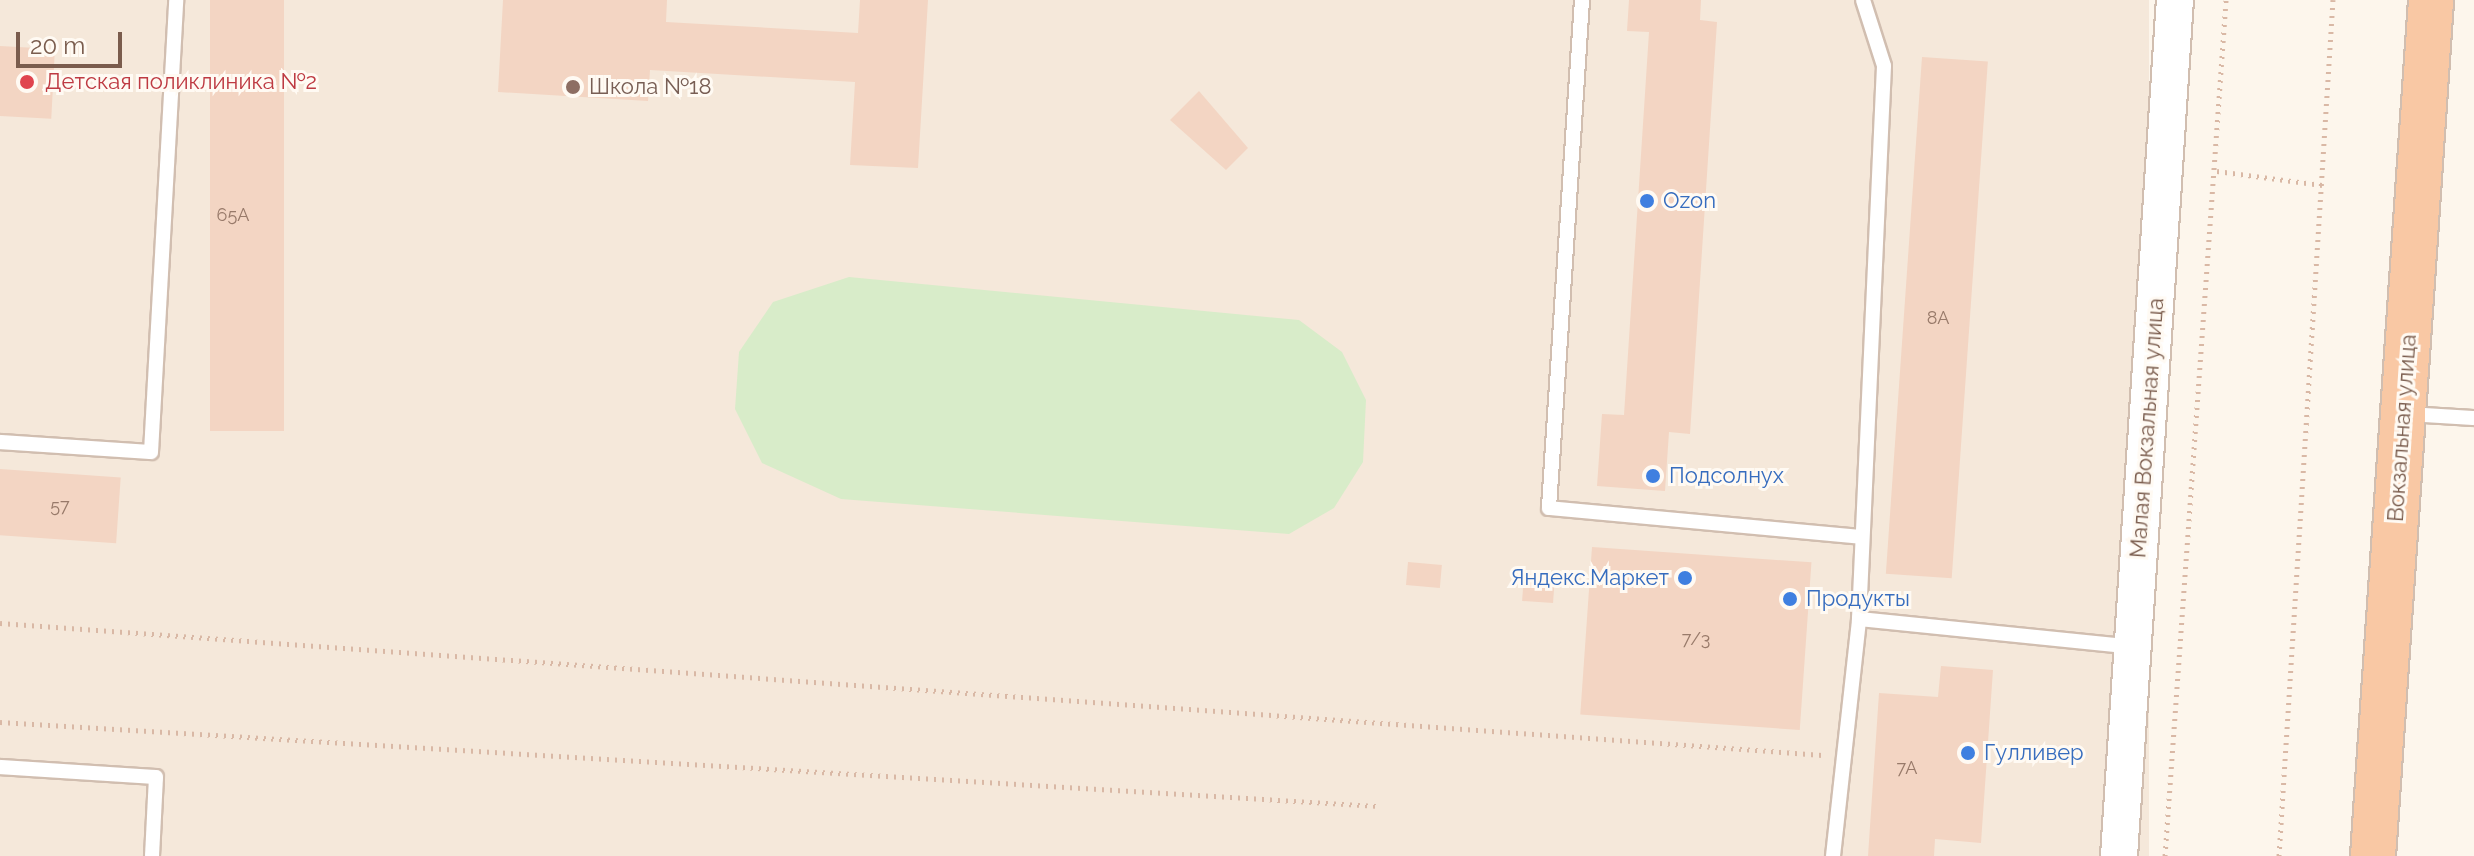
<!DOCTYPE html>
<html>
<head>
<meta charset="utf-8">
<style>
	body { margin:0 }
	#map { position:relative; width:2474px; height:856px; overflow:hidden; background:#fdf6ec; font-family:Raleway,sans-serif }
	div>[style] { position:absolute }
	[style*='--x'] { left:calc(var(--x)*1px); top:calc(var(--y)*1px); width:calc(var(--w)*1px); rotate:calc(var(--a)*1deg) }
	.residential>* { inset:0; background:#f5e8da; transform-origin:0 0 }
	.green>* { inset:0; background:#d8ecc9 }
	.building>* { inset:0; background:#f3d5c3; transform-origin:0 0 }
	.path>* { height:5px; margin-top:-2.5px; transform-origin:0; background:repeating-linear-gradient(90deg,#d9b8a5 0 2px,transparent 0 8px) }
	.roads { filter:drop-shadow(2px 0 #d1beb0) drop-shadow(-2px 0 #d1beb0) drop-shadow(0 2px #d1beb0) drop-shadow(0 -2px #d1beb0) }
	.service>* { height:14px; margin:-7px; padding:0 7px; transform-origin:7px; border-radius:7px; background:#fff }
	.tertiary>* { height:36px; margin:-18px; padding:0 18px; transform-origin:18px; border-radius:18px; background:#fff }
	.trunk>* { height:44px; margin:-22px; padding:0 22px; transform-origin:22px; border-radius:22px; background:#f9c8a4 }
	.dots>* { width:22px; height:22px; translate:-50% -50%; box-sizing:border-box; border:4px solid #fffaf3; border-radius:50% }
	span { translate:-50% -50%; white-space:nowrap; text-align:center; line-height:1.15; -webkit-text-stroke:6px #fffaf3; paint-order:stroke }
	.number-label { font-size:18px; color:#987a6a }
	.number-label span { -webkit-text-stroke-width:0 }
	.health-label { font-size:22px; color:#be3a42 }
	.left { translate:0 -50%; text-align:left }
	.education-label { font-size:22px; color:#785e54 }
	.shop-label { font-size:22px; color:#366cbe }
	.right { translate:-100% -50%; text-align:right }
	.street-label { font-size:22px; color:#7a5c4d }
	.scale { position:absolute; left:16px; top:32px; width:106px; height:36px; box-sizing:border-box; border:4px solid #7a5c4d; border-top:0; padding-left:10px; font-size:24px; line-height:28px; white-space:nowrap; color:#7a5c4d; -webkit-text-stroke:6px #fffaf3; paint-order:stroke }
</style>
</head>
<body>
<div id="map">
	<div class="residential">
		<div style="left:0;top:0;width:2149px;height:856px"></div>
	</div>
	<div class="green">
		<div style="clip-path:polygon(849px 277px,1299px 320px,1342px 352px,1366px 400px,1363px 462px,1334px 508px,1289px 534px,841px 499px,762px 463px,735px 409px,739px 352px,773px 302px)"></div>
	</div>
	<div class="building">
		<div style="left:210px;top:0;width:74px;height:431px"></div>
		<div style="clip-path:polygon(503px 0,667px 0,666px 22px,858px 33px,860px 0,928px 0,918px 168px,850px 165px,855px 82px,650px 70px,648px 101px,498px 92px)"></div>
		<div style="clip-path:polygon(1629px 0,1701px 0,1700px 20px,1717px 22px,1690px 434px,1669px 432px,1665px 491px,1597px 486px,1602px 414px,1624px 415px,1649px 32px,1627px 31px)"></div>
		<div style="left:0;top:46px;width:55px;height:70px;rotate:3deg"></div>
		<div style="left:1922px;top:57px;width:66px;height:518px;rotate:4deg"></div>
		<div style="clip-path:polygon(1199px 91px,1248px 148px,1226px 170px,1170px 120px)"></div>
		<div style="left:0;top:469px;width:121px;height:66px;rotate:4deg"></div>
		<div style="left:1592px;top:547px;width:220px;height:168px;rotate:4deg"></div>
		<div style="left:1408px;top:562px;width:34px;height:23px;rotate:5deg"></div>
		<div style="left:1524px;top:574px;width:31px;height:27px;rotate:4deg"></div>
		<div style="clip-path:polygon(1941px 666px,1993px 670px,1981px 843px,1935px 839px,1934px 856px,1868px 856px,1879px 693px,1938px 697px)"></div>
	</div>
	<div class="path">
		<div style="--x:2217;--y:171;--w:106;--a:7.6"></div>
		<div style="--x:0;--y:623;--w:1827;--a:4.14"></div>
		<div style="--x:0;--y:722;--w:1382;--a:3.49"></div>
		<div style="--x:2165;--y:856;--w:858;--a:-85.92"></div>
		<div style="--x:2279;--y:856;--w:858;--a:-86.39"></div>
	</div>
	<div class="roads">
		<div class="service">
			<div style="--x:1582;--y:0;--w:509;--a:93.72"></div>
			<div style="--x:1549;--y:508;--w:314;--a:5.3"></div>
			<div style="--x:1863;--y:0;--w:69;--a:72.3"></div>
			<div style="--x:1884;--y:66;--w:554;--a:92.59"></div>
			<div style="--x:1859;--y:619;--w:275;--a:5.8"></div>
			<div style="--x:2407;--y:414;--w:67;--a:3.4"></div>
			<div style="--x:0;--y:442;--w:151;--a:3.8"></div>
			<div style="--x:151;--y:452;--w:453;--a:-86.8"></div>
			<div style="--x:0;--y:767;--w:156;--a:3.7"></div>
			<div style="--x:156;--y:777;--w:79;--a:92.9"></div>
			<div style="--x:1833;--y:856;--w:238;--a:-83.7"></div>
		</div>
		<div class="tertiary">
			<div style="--x:2119;--y:856;--w:858;--a:-86.26"></div>
		</div>
		<div class="trunk">
			<div style="--x:2373;--y:856;--w:858;--a:-86.12"></div>
		</div>
	</div>
	<div class="dots">
		<div style="left:27px;top:82px;background:#e0444e"></div>
		<div style="left:573px;top:87px;background:#8d6e63"></div>
		<div style="left:1647px;top:201px;background:#3f7fe0"></div>
		<div style="left:1653px;top:476px;background:#3f7fe0"></div>
		<div style="left:1685px;top:578px;background:#3f7fe0"></div>
		<div style="left:1790px;top:599px;background:#3f7fe0"></div>
		<div style="left:1968px;top:753px;background:#3f7fe0"></div>
	</div>
	<div class="number-label">
		<span style="left:233px;top:215px">65А</span>
		<span style="left:1938px;top:318px">8А</span>
		<span style="left:60px;top:506px">57</span>
		<span style="left:1696px;top:639px">7/3</span>
		<span style="left:1907px;top:768px">7А</span>
	</div>
	<div class="health-label">
		<span class="left" style="left:45px;top:82px">Детская поликлиника №2</span>
	</div>
	<div class="education-label">
		<span class="left" style="left:589px;top:87px">Школа №18</span>
	</div>
	<div class="shop-label">
		<span class="left" style="left:1663px;top:201px">Ozon</span>
		<span class="left" style="left:1669px;top:476px">Подсолнух</span>
		<span class="right" style="left:1669px;top:578px">Яндекс.Маркет</span>
		<span class="left" style="left:1806px;top:599px">Продукты</span>
		<span class="left" style="left:1984px;top:753px">Гулливер</span>
	</div>
	<div class="street-label">
		<span style="left:2147px;top:428px;rotate:-86deg">Малая Вокзальная улица</span>
		<span style="left:2402px;top:428px;rotate:-86deg">Вокзальная улица</span>
	</div>
	<div class="scale">20 m</div>
</div>
</body>
</html>
